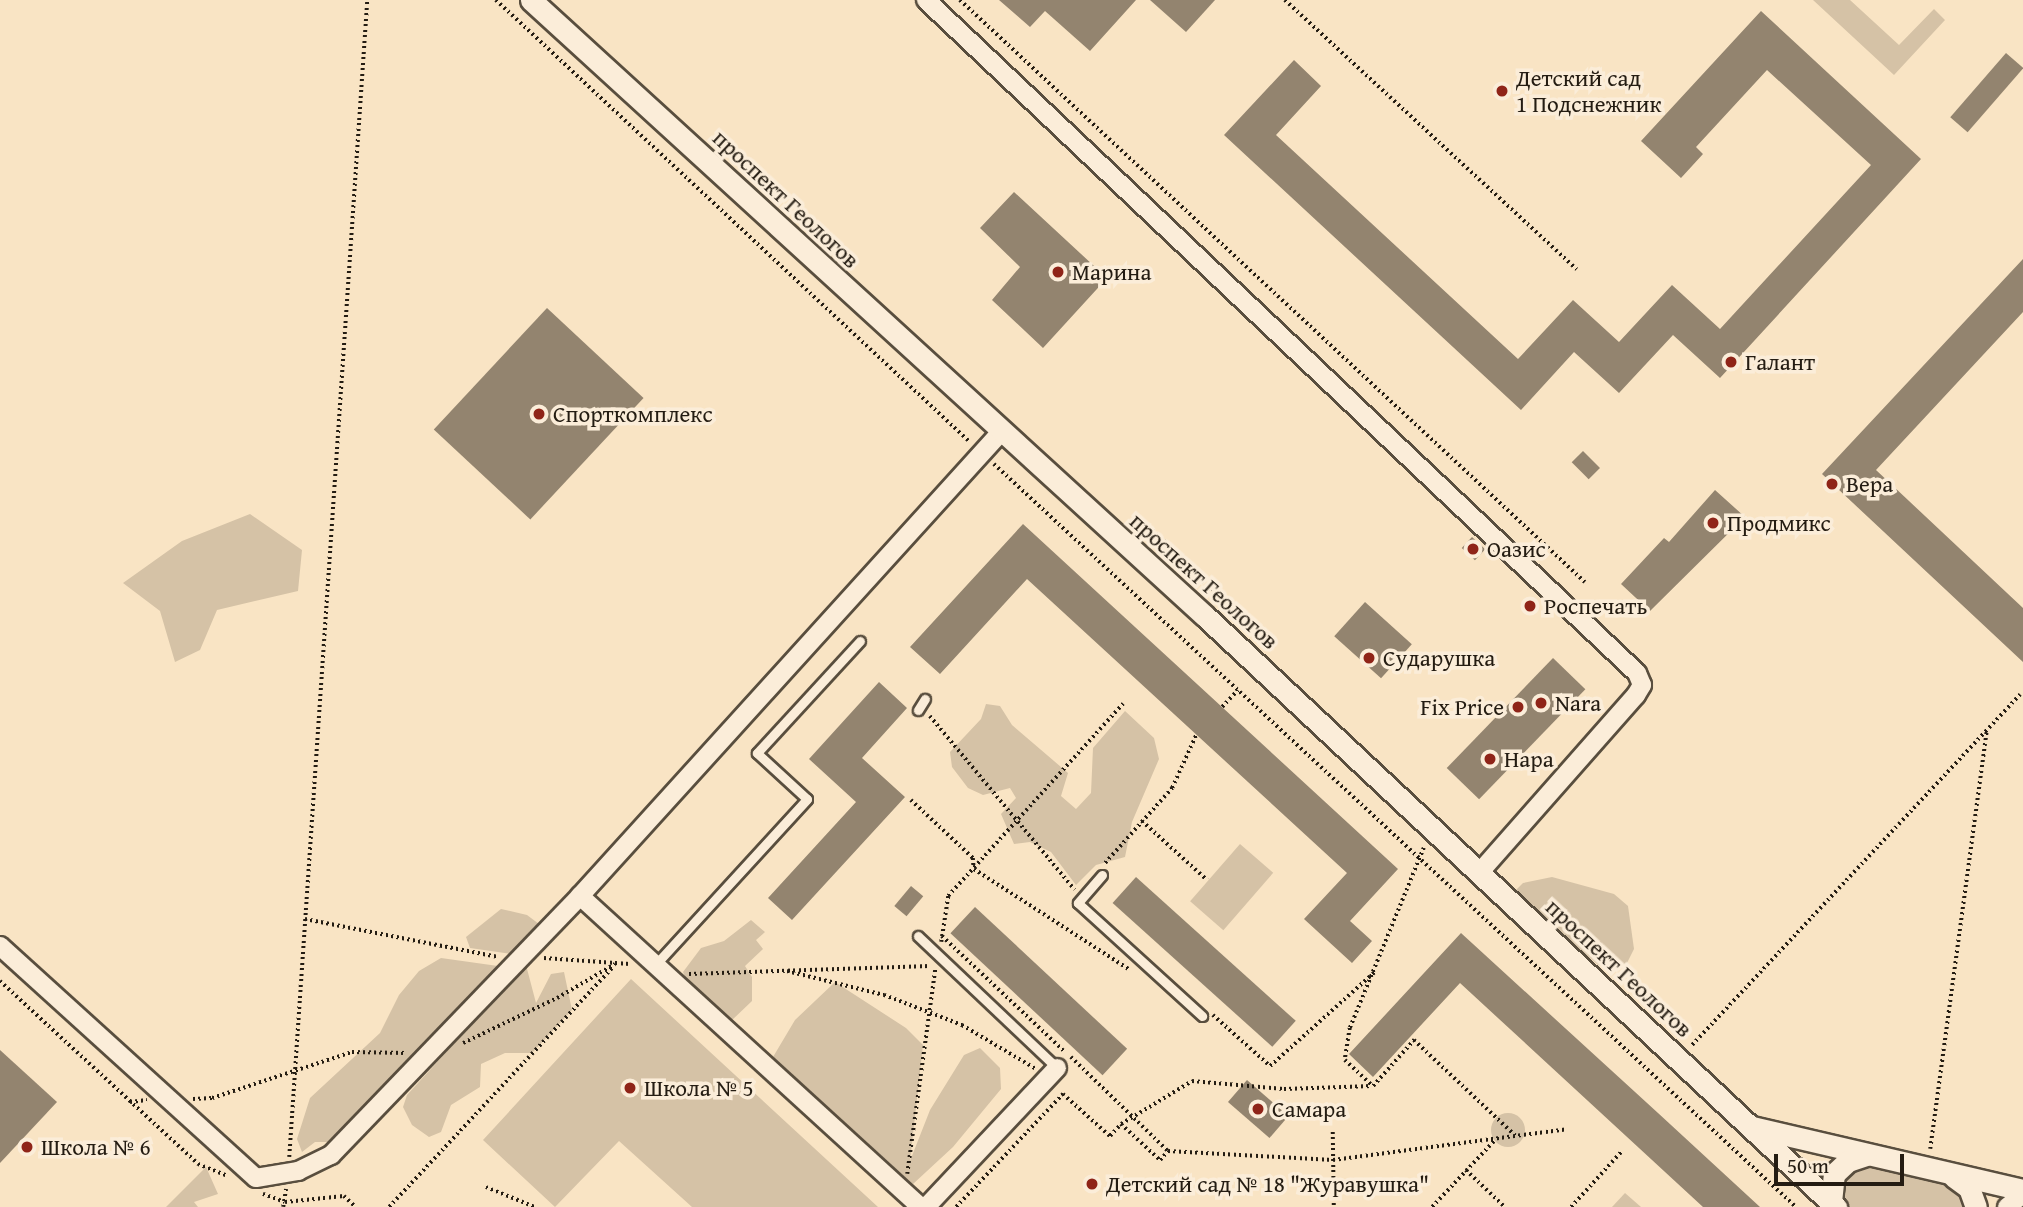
<!DOCTYPE html>
<html>
<head>
<meta charset="utf-8">
<style>
	body { margin:0 }
	#map { position:relative; width:2023px; height:1207px; overflow:hidden; background:#f9e4c4; font-family:"Gentium Book Plus",serif }
	div>[style] { position:absolute }
	[style*='--x'] { left:calc(var(--x)*1px); top:calc(var(--y)*1px); width:calc(var(--w)*1px); rotate:calc(var(--a)*1deg) }
	.green>* { inset:0; background:#d5c2a6; transform-origin:0 0 }
	.round { border-radius:50% }
	.building>* { inset:0; background:#93846f; transform-origin:0 0 }
	.path>* { height:3.5px; margin-top:-1.75px; transform-origin:0; background:repeating-linear-gradient(90deg,#241c12 0 2px,transparent 0 5.5px) }
	.roads { filter:drop-shadow(2px 0 #594e3e) drop-shadow(-2px 0 #594e3e) drop-shadow(0 2px #594e3e) drop-shadow(0 -2px #594e3e) }
	.service>* { height:9px; margin:-4.5px; padding:0 4.5px; transform-origin:4.5px; border-radius:4.5px; background:#fbedd9 }
	.minor>* { height:18px; margin:-9px; padding:0 9px; transform-origin:9px; border-radius:9px; background:#fbedd9 }
	.tertiary>* { height:21px; margin:-10.5px; padding:0 10.5px; transform-origin:10.5px; border-radius:10.5px; background:#fbedd9 }
	.dots>* { width:19px; height:19px; translate:-50% -50%; box-sizing:border-box; border:4px solid #fbedd9; border-radius:50% }
	span { translate:-50% -50%; white-space:nowrap; text-align:center; line-height:1.15; -webkit-text-stroke:7px #fbedd9; paint-order:stroke }
	.poi-label { font-size:23px; color:#241c12 }
	.left { translate:0 -50%; text-align:left }
	.right { translate:-100% -50%; text-align:right }
	.street-label { font-size:23px; color:#241c12 }
	.scale { position:absolute; left:1774px; top:1154px; width:130px; height:32px; box-sizing:border-box; border:4px solid #241c12; border-top:0; padding-left:9px; font-size:21px; line-height:24px; white-space:nowrap; color:#241c12; -webkit-text-stroke:5px #fbedd9; paint-order:stroke }
</style>
</head>
<body>
<div id="map">
	<div class="green">
		<div style="clip-path:polygon(1813px 0,1850px 0,1899px 45px,1934px 9px,1945px 20px,1894px 75px)"></div>
		<div style="clip-path:polygon(250px 514px,302px 550px,298px 591px,217px 610px,200px 650px,175px 662px,160px 611px,123px 583px,182px 541px)"></div>
		<div style="clip-path:polygon(986px 704px,1000px 706px,1012px 725px,1068px 773px,1061px 796px,1076px 809px,1091px 793px,1093px 748px,1125px 711px,1154px 738px,1159px 759px,1132px 822px,1125px 857px,1096px 865px,1076px 885px,1051px 852px,1030px 842px,1014px 844px,1001px 814px,1016px 798px,1010px 788px,983px 795px,968px 788px,952px 767px,950px 752px,981px 719px)"></div>
		<div style="left:1240px;top:844px;width:44px;height:76px;rotate:41deg"></div>
		<div style="clip-path:polygon(1552px 877px,1614px 894px,1628px 906px,1634px 949px,1627px 963px,1613px 969px,1598px 965px,1514px 892px,1523px 883px)"></div>
		<div style="clip-path:polygon(501px 909px,527px 915px,539px 924px,511px 954px,470px 948px,466px 937px)"></div>
		<div style="clip-path:polygon(751px 920px,765px 932px,756px 940px,763px 949px,745px 966px,752px 977px,752px 1001px,730px 1022px,689px 987px,683px 972px,701px 948px,724px 941px)"></div>
		<div style="clip-path:polygon(441px 958px,498px 966px,330px 1142px,315px 1142px,302px 1152px,297px 1139px,310px 1098px,380px 1033px,399px 995px,419px 971px)"></div>
		<div style="clip-path:polygon(526px 965px,536px 1003px,551px 974px,564px 972px,572px 1010px,532px 1053px,505px 1053px,481px 1064px,480px 1087px,451px 1105px,441px 1132px,429px 1137px,412px 1125px,403px 1107px,407px 1095px)"></div>
		<div style="clip-path:polygon(631px 979px,878px 1207px,692px 1207px,619px 1141px,555px 1207px,483px 1140px)"></div>
		<div style="clip-path:polygon(835px 982px,906px 1028px,923px 1045px,910px 1161px,930px 1110px,964px 1055px,980px 1048px,1000px 1068px,1001px 1089px,953px 1147px,913px 1184px,773px 1057px,795px 1020px)"></div>
		<div class="round" style="left:1491px;top:1113px;width:34px;height:34px"></div>
		<div style="clip-path:polygon(1866px 1166px,1949px 1186px,1961px 1194px,1966px 1207px,1845px 1207px,1840px 1197px,1843px 1179px)"></div>
		<div style="clip-path:polygon(206px 1167px,218px 1194px,194px 1202px,198px 1207px,166px 1207px)"></div>
		<div style="clip-path:polygon(1625px 1193px,1641px 1207px,1612px 1207px)"></div>
	</div>
	<div class="building">
		<div style="clip-path:polygon(999px 0,1136px 0,1090px 51px,1045px 11px,1030px 27px)"></div>
		<div style="clip-path:polygon(1150px 0,1215px 0,1186px 32px)"></div>
		<div style="clip-path:polygon(1761px 11px,1921px 159px,1720px 378px,1673px 335px,1619px 393px,1574px 352px,1521px 410px,1224px 135px,1294px 60px,1321px 86px,1276px 135px,1518px 359px,1573px 300px,1619px 342px,1672px 285px,1720px 329px,1871px 165px,1767px 70px,1696px 147px,1703px 154px,1681px 178px,1641px 141px)"></div>
		<div style="left:2006px;top:53px;width:23px;height:85px;rotate:41deg"></div>
		<div style="clip-path:polygon(1014px 192px,1107px 278px,1043px 348px,992px 300px,1020px 267px,980px 228px)"></div>
		<div style="clip-path:polygon(2023px 259px,2023px 312px,1876px 470px,2023px 608px,2023px 662px,1822px 474px)"></div>
		<div style="left:547px;top:308px;width:132px;height:166px;rotate:43deg"></div>
		<div style="left:1583px;top:451px;width:24px;height:16px;rotate:45deg"></div>
		<div style="clip-path:polygon(1715px 490px,1745px 517px,1650px 611px,1621px 584px,1664px 538px,1669px 542px)"></div>
		<div style="clip-path:polygon(1023px 524px,1398px 869px,1350px 921px,1372px 941px,1352px 963px,1304px 919px,1347px 873px,1027px 579px,940px 674px,910px 647px)"></div>
		<div style="left:1472px;top:537px;width:18px;height:15px;rotate:43deg"></div>
		<div style="left:1365px;top:602px;width:63px;height:46px;rotate:42deg"></div>
		<div style="left:1553px;top:658px;width:45px;height:153px;rotate:44deg"></div>
		<div style="clip-path:polygon(879px 682px,907px 708px,862px 758px,905px 797px,792px 920px,768px 898px,856px 802px,809px 759px)"></div>
		<div style="left:1136px;top:877px;width:215px;height:35px;rotate:42deg"></div>
		<div style="left:911px;top:886px;width:16px;height:26px;rotate:40deg"></div>
		<div style="left:975px;top:907px;width:208px;height:36px;rotate:43deg"></div>
		<div style="clip-path:polygon(1461px 933px,1658px 1113px,1760px 1207px,1703px 1207px,1460px 983px,1373px 1077px,1349px 1054px)"></div>
		<div style="clip-path:polygon(0 1050px,57px 1102px,0 1163px)"></div>
		<div style="left:1247px;top:1080px;width:55px;height:29px;rotate:41deg"></div>
	</div>
	<div class="path">
		<div style="--x:496;--y:0;--w:648;--a:43"></div>
		<div style="--x:960;--y:0;--w:854;--a:42.96"></div>
		<div style="--x:1285;--y:0;--w:397;--a:42.7"></div>
		<div style="--x:994;--y:464;--w:1093;--a:42.81"></div>
		<div style="--x:1152;--y:530;--w:50;--a:42.6"></div>
		<div style="--x:1189;--y:564;--w:42;--a:51.8"></div>
		<div style="--x:1222;--y:707;--w:23;--a:-47"></div>
		<div style="--x:930;--y:716;--w:226;--a:50.2"></div>
		<div style="--x:911;--y:800;--w:85;--a:43.1"></div>
		<div style="--x:973;--y:858;--w:11;--a:85"></div>
		<div style="--x:974;--y:869;--w:186;--a:32.9"></div>
		<div style="--x:1142;--y:821;--w:88;--a:42.2"></div>
		<div style="--x:1424;--y:848;--w:195;--a:112.3"></div>
		<div style="--x:1350;--y:1028;--w:32;--a:99"></div>
		<div style="--x:1345;--y:1060;--w:38;--a:43"></div>
		<div style="--x:1373;--y:1086;--w:62;--a:-48.3"></div>
		<div style="--x:1414;--y:1040;--w:140;--a:43.3"></div>
		<div style="--x:1105;--y:863;--w:101;--a:-48.2"></div>
		<div style="--x:1172;--y:788;--w:58;--a:-65.6"></div>
		<div style="--x:305;--y:919;--w:197;--a:11.1"></div>
		<div style="--x:942;--y:936;--w:169;--a:43.3"></div>
		<div style="--x:941;--y:942;--w:47;--a:-81.3"></div>
		<div style="--x:948;--y:896;--w:260;--a:-47.7"></div>
		<div style="--x:544;--y:958;--w:86;--a:4"></div>
		<div style="--x:787;--y:971;--w:100;--a:13.9"></div>
		<div style="--x:884;--y:995;--w:84;--a:21"></div>
		<div style="--x:962;--y:1025;--w:86;--a:30.7"></div>
		<div style="--x:689;--y:974;--w:241;--a:-1.9"></div>
		<div style="--x:0;--y:981;--w:270;--a:42.7"></div>
		<div style="--x:198;--y:1164;--w:32;--a:22"></div>
		<div style="--x:1213;--y:1015;--w:76;--a:41.8"></div>
		<div style="--x:1270;--y:1066;--w:142;--a:-41.9"></div>
		<div style="--x:463;--y:1043;--w:104;--a:-25.6"></div>
		<div style="--x:557;--y:998;--w:67;--a:-30.4"></div>
		<div style="--x:1692;--y:1045;--w:480;--a:-46.9"></div>
		<div style="--x:1071;--y:1057;--w:135;--a:44.1"></div>
		<div style="--x:193;--y:1099;--w:19;--a:-3"></div>
		<div style="--x:212;--y:1098;--w:147;--a:-18.2"></div>
		<div style="--x:352;--y:1052;--w:54;--a:1.1"></div>
		<div style="--x:130;--y:1102;--w:17;--a:-7"></div>
		<div style="--x:1121;--y:1124;--w:83;--a:-31.2"></div>
		<div style="--x:1192;--y:1081;--w:92;--a:5"></div>
		<div style="--x:1284;--y:1089;--w:88;--a:-2"></div>
		<div style="--x:1333;--y:1132;--w:75;--a:89.2"></div>
		<div style="--x:1930;--y:1149;--w:423;--a:-82.3"></div>
		<div style="--x:289;--y:1157;--w:1160;--a:-86.14"></div>
		<div style="--x:1466;--y:1170;--w:54;--a:43.5"></div>
		<div style="--x:907;--y:1174;--w:206;--a:-82.2"></div>
		<div style="--x:486;--y:1187;--w:53;--a:22.2"></div>
		<div style="--x:263;--y:1194;--w:23;--a:20"></div>
		<div style="--x:285;--y:1202;--w:59;--a:-5.8"></div>
		<div style="--x:344;--y:1196;--w:16;--a:43"></div>
		<div style="--x:283;--y:1207;--w:18;--a:-81"></div>
		<div style="--x:389;--y:1207;--w:327;--a:-47"></div>
		<div style="--x:956;--y:1207;--w:156;--a:-46.6"></div>
		<div style="--x:1063;--y:1094;--w:63;--a:41.8"></div>
		<div style="--x:1110;--y:1136;--w:16;--a:-47"></div>
		<div style="--x:1121;--y:1124;--w:53;--a:42.7"></div>
		<div style="--x:1160;--y:1160;--w:12;--a:-48"></div>
		<div style="--x:1168;--y:1151;--w:165;--a:3.1"></div>
		<div style="--x:1333;--y:1160;--w:236;--a:-7.5"></div>
		<div style="--x:1432;--y:1207;--w:92;--a:-46.8"></div>
		<div style="--x:1571;--y:1207;--w:74;--a:-47.7"></div>
	</div>
	<div class="roads">
		<div class="service">
			<div style="--x:918;--y:710;--w:13;--a:-58"></div>
			<div style="--x:1102;--y:875;--w:37;--a:131"></div>
			<div style="--x:1078;--y:903;--w:168;--a:42.3"></div>
			<div style="--x:918;--y:936;--w:192;--a:43.5"></div>
			<div style="--x:655;--y:965;--w:225;--a:-47.5"></div>
			<div style="--x:807;--y:799;--w:68;--a:-137.4"></div>
			<div style="--x:757;--y:753;--w:152;--a:-47.4"></div>
		</div>
		<div class="minor">
			<div style="--x:926;--y:0;--w:979;--a:43.43"></div>
			<div style="--x:1637;--y:673;--w:13;--a:67"></div>
			<div style="--x:1642;--y:685;--w:12;--a:121"></div>
			<div style="--x:1636;--y:695;--w:236;--a:131.4"></div>
			<div style="--x:580;--y:896;--w:461;--a:42.4"></div>
			<div style="--x:0;--y:946;--w:345;--a:42.2"></div>
			<div style="--x:256;--y:1178;--w:43;--a:-9.5"></div>
			<div style="--x:298;--y:1171;--w:37;--a:-26"></div>
			<div style="--x:331;--y:1155;--w:359;--a:-46.1"></div>
			<div style="--x:580;--y:896;--w:627;--a:-47.78"></div>
			<div style="--x:926;--y:1207;--w:191;--a:-46.7"></div>
			<div style="--x:2007;--y:1207;--w:21;--a:-39"></div>
		</div>
		<div class="tertiary">
			<div style="--x:531;--y:0;--w:913;--a:42.43"></div>
			<div style="--x:1205;--y:616;--w:865;--a:43.13"></div>
			<div style="--x:1752;--y:1127;--w:278;--a:13.1"></div>
			<div style="--x:1954;--y:1177;--w:19;--a:36"></div>
			<div style="--x:1969;--y:1188;--w:20;--a:70"></div>
			<div style="--x:1831;--y:1202;--w:28;--a:-84"></div>
			<div style="--x:1834;--y:1174;--w:19;--a:-43"></div>
			<div style="--x:1848;--y:1161;--w:19;--a:-18"></div>
		</div>
	</div>
	<div class="dots">
		<div style="left:1502px;top:91px;background:#8f2418"></div>
		<div style="left:1058px;top:272px;background:#8f2418"></div>
		<div style="left:1731px;top:362px;background:#8f2418"></div>
		<div style="left:539px;top:414px;background:#8f2418"></div>
		<div style="left:1832px;top:484px;background:#8f2418"></div>
		<div style="left:1713px;top:523px;background:#8f2418"></div>
		<div style="left:1473px;top:549px;background:#8f2418"></div>
		<div style="left:1530px;top:606px;background:#8f2418"></div>
		<div style="left:1369px;top:658px;background:#8f2418"></div>
		<div style="left:1541px;top:703px;background:#8f2418"></div>
		<div style="left:1518px;top:707px;background:#8f2418"></div>
		<div style="left:1490px;top:759px;background:#8f2418"></div>
		<div style="left:630px;top:1088px;background:#8f2418"></div>
		<div style="left:1258px;top:1109px;background:#8f2418"></div>
		<div style="left:27px;top:1147px;background:#8f2418"></div>
		<div style="left:1092px;top:1184px;background:#8f2418"></div>
	</div>
	<div class="poi-label">
		<span class="left" style="left:1516px;top:91px">Детский сад<br>1 Подснежник</span>
		<span class="left" style="left:1072px;top:272px">Марина</span>
		<span class="left" style="left:1745px;top:362px">Галант</span>
		<span class="left" style="left:553px;top:414px">Спорткомплекс</span>
		<span class="left" style="left:1846px;top:484px">Вера</span>
		<span class="left" style="left:1727px;top:523px">Продмикс</span>
		<span class="left" style="left:1487px;top:549px">Оазис</span>
		<span class="left" style="left:1544px;top:606px">Роспечать</span>
		<span class="left" style="left:1383px;top:658px">Сударушка</span>
		<span class="left" style="left:1555px;top:703px">Nara</span>
		<span class="right" style="left:1504px;top:707px">Fix Price</span>
		<span class="left" style="left:1504px;top:759px">Нара</span>
		<span class="left" style="left:644px;top:1088px">Школа № 5</span>
		<span class="left" style="left:1272px;top:1109px">Самара</span>
		<span class="left" style="left:41px;top:1147px">Школа № 6</span>
		<span class="left" style="left:1106px;top:1184px">Детский сад № 18 "Журавушка"</span>
	</div>
	<div class="street-label">
		<span style="left:786px;top:199px;rotate:43deg">проспект Геологов</span>
		<span style="left:1204px;top:581px;rotate:42deg">проспект Геологов</span>
		<span style="left:1619px;top:968px;rotate:43deg">проспект Геологов</span>
	</div>
	<div class="scale">50 m</div>
</div>
</body>
</html>
